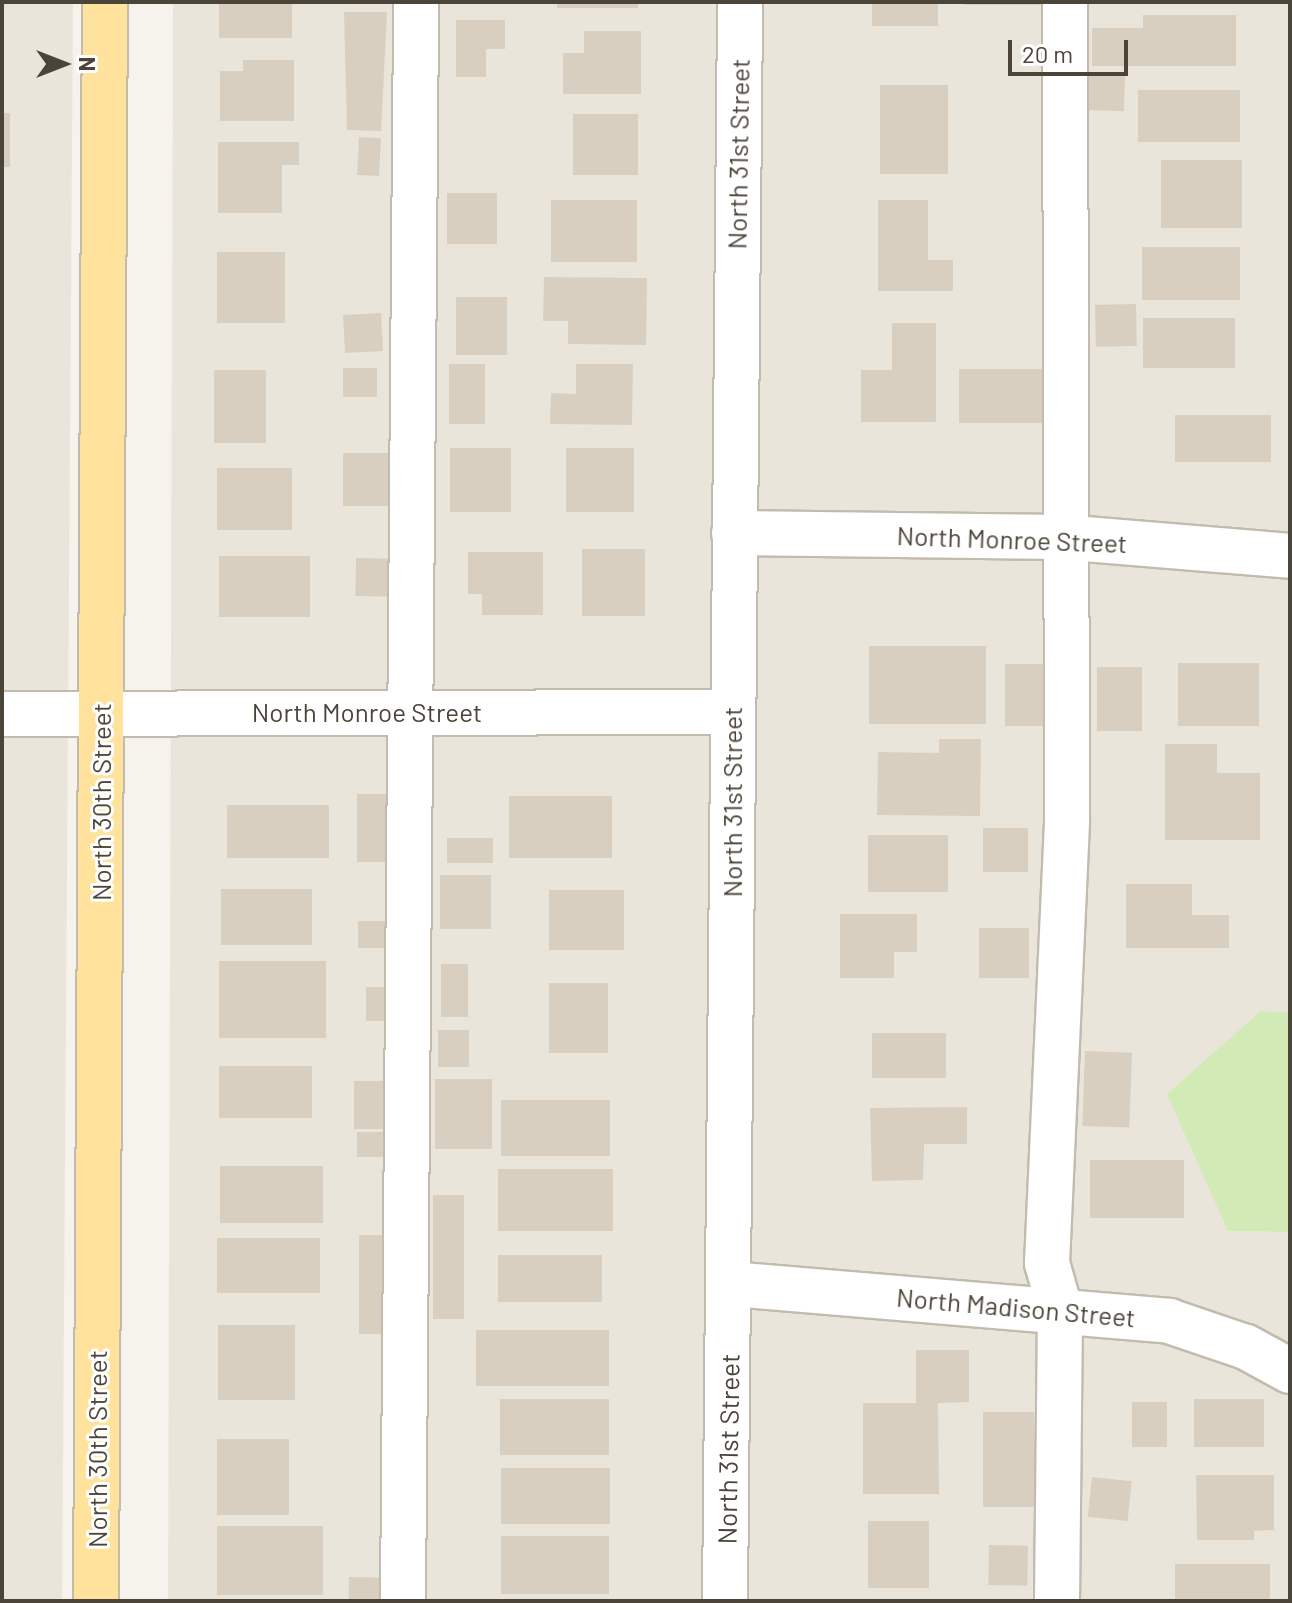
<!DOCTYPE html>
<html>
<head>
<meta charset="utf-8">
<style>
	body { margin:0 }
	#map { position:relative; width:1292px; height:1603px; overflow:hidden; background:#f6f3ec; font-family:Barlow,sans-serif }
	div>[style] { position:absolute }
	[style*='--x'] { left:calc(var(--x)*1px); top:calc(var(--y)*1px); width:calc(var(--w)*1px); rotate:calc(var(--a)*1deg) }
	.residential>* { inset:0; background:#eae5da }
	.green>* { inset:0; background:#d2eab5 }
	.building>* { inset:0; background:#d8cfc1; transform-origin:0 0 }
	.roads { filter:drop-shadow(2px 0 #c2bbae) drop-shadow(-2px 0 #c2bbae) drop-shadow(0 2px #c2bbae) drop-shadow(0 -2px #c2bbae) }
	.minor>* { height:44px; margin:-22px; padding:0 22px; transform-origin:22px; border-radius:22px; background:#fff }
	.major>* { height:44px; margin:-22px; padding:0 22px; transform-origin:22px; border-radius:22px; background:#ffe39c }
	span { translate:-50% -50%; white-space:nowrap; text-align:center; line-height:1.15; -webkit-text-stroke:6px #fff; paint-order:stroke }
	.street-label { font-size:26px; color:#4b4439 }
	.frame { position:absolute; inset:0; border:4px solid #4b4439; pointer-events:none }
	.north { position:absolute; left:24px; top:24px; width:80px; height:80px; -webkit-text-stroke:6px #fff; paint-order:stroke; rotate:90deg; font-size:22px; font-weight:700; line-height:32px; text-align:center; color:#4b4439 }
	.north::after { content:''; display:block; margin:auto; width:28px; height:36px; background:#4b4439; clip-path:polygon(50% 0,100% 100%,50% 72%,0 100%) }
	.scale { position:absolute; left:1008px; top:40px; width:120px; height:36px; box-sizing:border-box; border:4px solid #4b4439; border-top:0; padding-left:10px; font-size:24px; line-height:28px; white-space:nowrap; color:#4b4439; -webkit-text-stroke:6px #fff; paint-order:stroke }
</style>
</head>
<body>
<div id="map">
	<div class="residential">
		<div style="clip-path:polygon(2px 2px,73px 2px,62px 1601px,2px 1601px)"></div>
		<div style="clip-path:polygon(173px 2px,1290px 2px,1290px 1012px,1261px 1011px,1228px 1231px,1290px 1232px,1290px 1601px,168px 1601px)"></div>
	</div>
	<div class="green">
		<div style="clip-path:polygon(1261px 1011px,1290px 1012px,1290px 1232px,1228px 1231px,1167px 1094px)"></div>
	</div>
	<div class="building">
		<div style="left:219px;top:2px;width:73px;height:36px"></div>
		<div style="left:557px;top:2px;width:81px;height:6px"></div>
		<div style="left:872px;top:2px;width:66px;height:24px"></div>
		<div style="left:965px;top:2px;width:77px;height:3px"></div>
		<div style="clip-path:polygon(344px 12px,387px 12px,381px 131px,347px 130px)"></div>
		<div style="clip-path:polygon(1143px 15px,1236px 15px,1236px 66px,1092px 66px,1092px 28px,1143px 28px)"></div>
		<div style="clip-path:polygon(456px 20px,505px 20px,505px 49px,486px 49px,486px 77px,456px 77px)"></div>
		<div style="clip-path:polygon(584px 31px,641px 31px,641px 94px,563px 94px,563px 53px,584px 53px)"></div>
		<div style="clip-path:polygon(243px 60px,294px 60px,294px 121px,220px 121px,220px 71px,243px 71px)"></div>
		<div style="left:1089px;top:75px;width:36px;height:35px;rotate:2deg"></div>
		<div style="left:880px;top:85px;width:68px;height:89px"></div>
		<div style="left:1138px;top:90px;width:102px;height:52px"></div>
		<div style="left:2px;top:113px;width:8px;height:54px"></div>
		<div style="left:573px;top:114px;width:65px;height:61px"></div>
		<div style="left:359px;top:137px;width:22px;height:38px;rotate:3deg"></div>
		<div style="clip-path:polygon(218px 142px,299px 142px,299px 165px,282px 165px,282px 213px,218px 213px)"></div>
		<div style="left:1161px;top:160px;width:81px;height:68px"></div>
		<div style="left:447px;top:193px;width:50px;height:51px"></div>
		<div style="left:551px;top:200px;width:86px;height:62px"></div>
		<div style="clip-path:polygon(878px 200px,928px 200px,928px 260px,953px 260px,953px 291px,878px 291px)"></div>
		<div style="left:1142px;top:247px;width:98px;height:53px"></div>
		<div style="left:217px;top:252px;width:68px;height:71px"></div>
		<div style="clip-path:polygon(544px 277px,647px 278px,646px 345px,568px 344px,568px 321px,543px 321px)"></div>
		<div style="left:456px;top:297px;width:51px;height:58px"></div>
		<div style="left:1136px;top:304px;width:42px;height:41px;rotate:89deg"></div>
		<div style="left:381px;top:313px;width:38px;height:38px;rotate:87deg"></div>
		<div style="left:1143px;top:318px;width:92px;height:50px"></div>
		<div style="clip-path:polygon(892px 323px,936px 323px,936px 422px,861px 422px,861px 370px,892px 370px)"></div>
		<div style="left:449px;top:364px;width:36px;height:60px"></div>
		<div style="clip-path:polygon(576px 364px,633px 364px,632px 425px,550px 424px,551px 393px,576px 394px)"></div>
		<div style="left:343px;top:368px;width:34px;height:29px"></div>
		<div style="left:959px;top:369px;width:83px;height:54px"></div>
		<div style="left:214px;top:370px;width:52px;height:73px"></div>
		<div style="left:1175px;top:415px;width:96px;height:47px"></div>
		<div style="left:450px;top:448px;width:61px;height:64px"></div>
		<div style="left:566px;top:448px;width:68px;height:64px"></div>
		<div style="left:343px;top:453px;width:49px;height:53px"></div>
		<div style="left:217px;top:468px;width:75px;height:62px"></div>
		<div style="left:582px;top:549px;width:63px;height:67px"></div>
		<div style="clip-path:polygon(468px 552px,543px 552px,543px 615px,482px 615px,482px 594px,468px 594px)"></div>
		<div style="left:219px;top:556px;width:91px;height:61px"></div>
		<div style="left:356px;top:558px;width:41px;height:38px;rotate:1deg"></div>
		<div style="left:869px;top:646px;width:117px;height:78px"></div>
		<div style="left:1178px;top:663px;width:81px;height:63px"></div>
		<div style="left:1005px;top:664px;width:49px;height:62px"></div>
		<div style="left:1097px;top:667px;width:45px;height:64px"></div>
		<div style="clip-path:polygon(939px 739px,981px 739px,980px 816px,877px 815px,878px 752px,939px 753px)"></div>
		<div style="clip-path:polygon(1165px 744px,1217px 744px,1217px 773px,1260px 773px,1260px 840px,1165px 840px)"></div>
		<div style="left:357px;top:794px;width:40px;height:68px"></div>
		<div style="left:509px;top:796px;width:103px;height:62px"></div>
		<div style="left:227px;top:805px;width:102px;height:53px"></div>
		<div style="left:983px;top:828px;width:45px;height:44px"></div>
		<div style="left:868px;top:835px;width:80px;height:57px"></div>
		<div style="left:447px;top:838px;width:46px;height:25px"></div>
		<div style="left:440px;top:875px;width:51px;height:54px"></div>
		<div style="clip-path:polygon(1126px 884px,1192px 884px,1192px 915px,1229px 915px,1229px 948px,1126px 948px)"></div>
		<div style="left:221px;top:889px;width:91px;height:56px"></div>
		<div style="left:549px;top:890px;width:75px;height:60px"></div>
		<div style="clip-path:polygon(840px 914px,917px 914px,917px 952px,894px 952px,894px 978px,840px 978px)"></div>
		<div style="left:358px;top:921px;width:39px;height:27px"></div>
		<div style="left:979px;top:928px;width:50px;height:50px"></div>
		<div style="left:219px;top:961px;width:107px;height:77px"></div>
		<div style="left:441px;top:964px;width:27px;height:53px"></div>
		<div style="left:549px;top:983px;width:59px;height:70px"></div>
		<div style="left:366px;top:987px;width:32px;height:34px"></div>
		<div style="left:438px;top:1030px;width:31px;height:37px"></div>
		<div style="left:872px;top:1033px;width:74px;height:45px"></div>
		<div style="left:1085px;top:1051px;width:47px;height:75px;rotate:2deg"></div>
		<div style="left:219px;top:1066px;width:93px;height:52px"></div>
		<div style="left:435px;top:1079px;width:57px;height:70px"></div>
		<div style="left:354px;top:1081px;width:46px;height:48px"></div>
		<div style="left:501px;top:1100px;width:109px;height:56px"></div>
		<div style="clip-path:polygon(967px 1107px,967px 1144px,924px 1144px,923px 1180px,872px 1181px,870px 1108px)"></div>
		<div style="left:357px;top:1132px;width:36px;height:25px"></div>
		<div style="left:1090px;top:1160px;width:94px;height:58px"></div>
		<div style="left:220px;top:1166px;width:103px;height:57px"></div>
		<div style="left:498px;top:1169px;width:115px;height:62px"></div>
		<div style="left:433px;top:1195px;width:31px;height:124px"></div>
		<div style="left:359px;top:1235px;width:39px;height:99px"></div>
		<div style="left:217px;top:1238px;width:103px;height:55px"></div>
		<div style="left:498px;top:1255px;width:104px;height:47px"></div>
		<div style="left:218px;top:1325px;width:77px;height:75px"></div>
		<div style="left:476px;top:1330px;width:133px;height:56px"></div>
		<div style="clip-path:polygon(916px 1350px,969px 1350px,969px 1402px,938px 1403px,939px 1494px,863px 1494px,863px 1403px,916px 1403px)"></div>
		<div style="left:500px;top:1399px;width:109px;height:56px"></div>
		<div style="left:1194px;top:1399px;width:70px;height:48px"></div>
		<div style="left:1132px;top:1402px;width:35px;height:45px"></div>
		<div style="left:983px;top:1412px;width:51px;height:95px"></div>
		<div style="left:217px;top:1439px;width:72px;height:76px"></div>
		<div style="left:501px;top:1468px;width:109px;height:56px"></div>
		<div style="clip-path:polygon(1196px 1475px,1274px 1475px,1274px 1530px,1254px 1531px,1254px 1540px,1197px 1540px)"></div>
		<div style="left:1092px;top:1477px;width:40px;height:40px;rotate:6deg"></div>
		<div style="left:868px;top:1521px;width:61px;height:67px"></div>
		<div style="left:217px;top:1526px;width:106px;height:69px"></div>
		<div style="left:501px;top:1536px;width:108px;height:58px"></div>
		<div style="left:989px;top:1545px;width:39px;height:40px;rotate:1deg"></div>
		<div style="left:1175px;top:1564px;width:95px;height:37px"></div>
		<div style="left:349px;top:1577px;width:42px;height:24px;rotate:1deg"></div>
	</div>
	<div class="roads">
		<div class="minor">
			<div style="--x:734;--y:533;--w:327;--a:0.7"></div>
			<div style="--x:1061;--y:537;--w:230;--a:4.7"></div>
			<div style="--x:2;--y:714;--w:730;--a:-0.16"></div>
			<div style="--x:731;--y:1284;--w:440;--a:4.8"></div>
			<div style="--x:1169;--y:1321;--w:81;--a:18.7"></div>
			<div style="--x:1246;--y:1347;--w:50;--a:28.6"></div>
			<div style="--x:403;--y:1601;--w:1599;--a:-89.53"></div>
			<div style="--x:725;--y:1601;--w:1599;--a:-89.46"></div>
			<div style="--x:1057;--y:1601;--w:292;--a:-89.4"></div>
			<div style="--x:1060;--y:1309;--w:48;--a:-105.8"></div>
			<div style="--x:1047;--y:1263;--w:444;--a:-87.4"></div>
			<div style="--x:1067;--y:819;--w:817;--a:-90.14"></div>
		</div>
		<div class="major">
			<div style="--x:96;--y:1601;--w:1599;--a:-89.68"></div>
		</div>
	</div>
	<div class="street-label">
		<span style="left:738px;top:154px;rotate:-89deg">North 31st Street</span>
		<span style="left:1012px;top:539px;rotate:2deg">North Monroe Street</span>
		<span style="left:367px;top:712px">North Monroe Street</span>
		<span style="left:101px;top:802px;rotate:-90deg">North 30th Street</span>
		<span style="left:732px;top:802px;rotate:-90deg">North 31st Street</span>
		<span style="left:1016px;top:1307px;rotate:5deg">North Madison Street</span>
		<span style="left:97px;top:1449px;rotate:-90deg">North 30th Street</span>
		<span style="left:728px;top:1449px;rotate:-89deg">North 31st Street</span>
	</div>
	<div class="frame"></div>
	<div class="north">N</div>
	<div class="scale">20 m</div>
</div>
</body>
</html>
